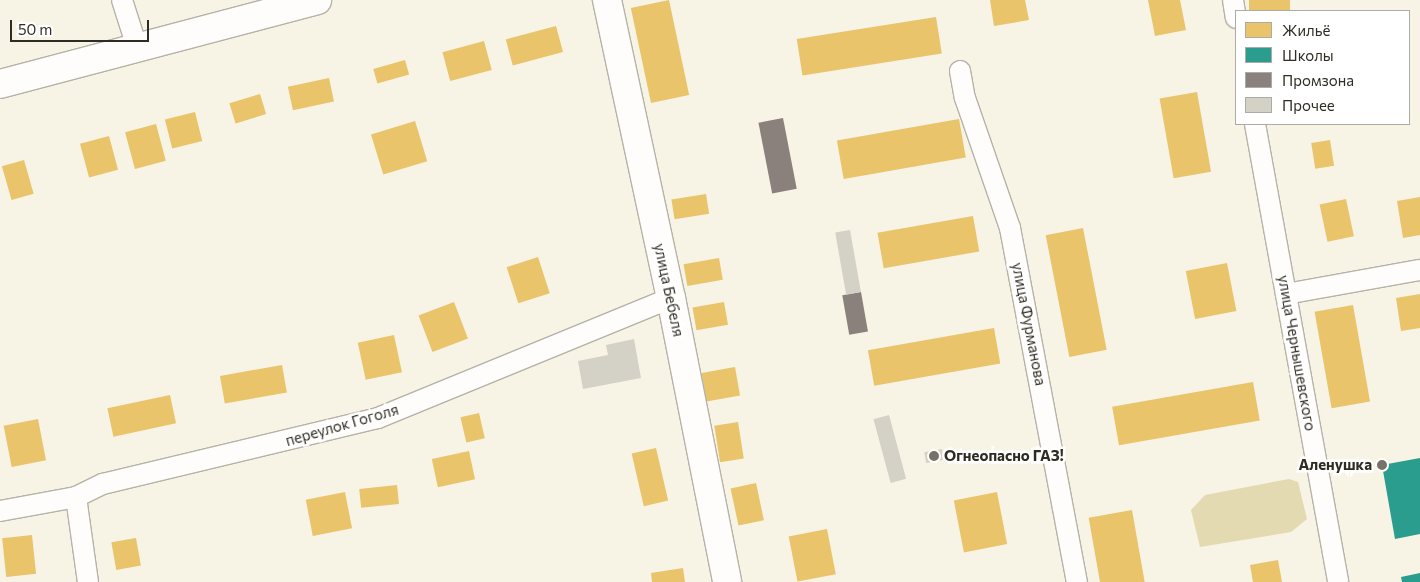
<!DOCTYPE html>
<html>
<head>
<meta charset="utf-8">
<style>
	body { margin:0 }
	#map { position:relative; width:1420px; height:582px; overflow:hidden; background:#f7f3e5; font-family:Commissioner,sans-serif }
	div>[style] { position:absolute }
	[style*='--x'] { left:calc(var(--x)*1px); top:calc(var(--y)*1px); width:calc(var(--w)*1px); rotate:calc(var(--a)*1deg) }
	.green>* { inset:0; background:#e4dab2 }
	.homes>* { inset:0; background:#e9c46a; transform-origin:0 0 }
	.schools>* { inset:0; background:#2a9d8f }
	.industry>* { inset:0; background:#8a817c; transform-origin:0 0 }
	.building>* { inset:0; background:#d4d1c6; transform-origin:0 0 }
	.roads { filter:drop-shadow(1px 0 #b5b2a7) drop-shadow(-1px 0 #b5b2a7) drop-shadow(0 1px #b5b2a7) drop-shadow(0 -1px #b5b2a7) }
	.street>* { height:20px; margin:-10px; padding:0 10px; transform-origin:10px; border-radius:10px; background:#fefdfb }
	.secondary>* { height:28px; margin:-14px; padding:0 14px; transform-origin:14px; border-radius:14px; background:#fefdfb }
	.dots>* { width:14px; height:14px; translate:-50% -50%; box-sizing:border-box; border:2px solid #fff; border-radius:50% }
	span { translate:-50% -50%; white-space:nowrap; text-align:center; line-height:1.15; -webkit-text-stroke:5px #fff; paint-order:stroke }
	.street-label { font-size:15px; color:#2f2d23 }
	.poi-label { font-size:15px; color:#2f2d23; font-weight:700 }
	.left { translate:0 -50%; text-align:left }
	.right { translate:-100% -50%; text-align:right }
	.legend { position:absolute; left:1235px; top:10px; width:175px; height:115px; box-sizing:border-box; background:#fff; border:1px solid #acaba7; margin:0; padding:6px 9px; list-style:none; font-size:15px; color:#2f2d23 }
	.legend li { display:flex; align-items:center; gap:10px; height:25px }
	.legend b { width:25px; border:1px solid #acaba7 }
	.scale { position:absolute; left:10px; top:20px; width:139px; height:22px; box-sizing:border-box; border:2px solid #2f2d23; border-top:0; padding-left:6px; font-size:15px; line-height:18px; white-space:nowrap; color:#2f2d23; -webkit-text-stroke:4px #fff; paint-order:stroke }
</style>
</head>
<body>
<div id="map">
	<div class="green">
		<div style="clip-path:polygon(1289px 479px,1298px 482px,1307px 519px,1291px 532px,1200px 547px,1191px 510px,1205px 495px)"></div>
	</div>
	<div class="homes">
		<div style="left:669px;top:0;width:97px;height:39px;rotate:78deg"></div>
		<div style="clip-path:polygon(990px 0,1025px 0,1029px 20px,994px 26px)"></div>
		<div style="clip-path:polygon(1148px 0,1180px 0,1186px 30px,1155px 36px)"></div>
		<div style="left:1249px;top:0;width:41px;height:11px"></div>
		<div style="left:936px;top:17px;width:37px;height:141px;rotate:81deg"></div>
		<div style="left:556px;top:26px;width:27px;height:52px;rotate:75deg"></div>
		<div style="left:484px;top:41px;width:30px;height:43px;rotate:75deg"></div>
		<div style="left:405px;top:60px;width:15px;height:33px;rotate:74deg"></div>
		<div style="left:329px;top:78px;width:24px;height:42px;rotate:78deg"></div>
		<div style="left:1197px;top:92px;width:81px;height:38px;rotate:80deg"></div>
		<div style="left:260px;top:94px;width:21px;height:32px;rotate:73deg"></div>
		<div style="left:195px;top:112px;width:30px;height:31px;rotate:76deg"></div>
		<div style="left:959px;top:119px;width:39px;height:124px;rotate:80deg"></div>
		<div style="left:415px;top:121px;width:42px;height:46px;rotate:73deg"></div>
		<div style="left:156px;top:124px;width:38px;height:32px;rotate:75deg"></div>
		<div style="left:109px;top:136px;width:35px;height:30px;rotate:75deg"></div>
		<div style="left:1330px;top:140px;width:26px;height:19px;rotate:81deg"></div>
		<div style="left:24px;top:160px;width:35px;height:23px;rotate:74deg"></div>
		<div style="left:706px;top:194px;width:20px;height:35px;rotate:81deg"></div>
		<div style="clip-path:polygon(1420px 197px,1420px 235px,1403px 238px,1397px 201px)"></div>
		<div style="left:1346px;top:199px;width:38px;height:27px;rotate:78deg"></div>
		<div style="left:973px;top:216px;width:36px;height:97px;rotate:80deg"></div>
		<div style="left:1083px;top:228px;width:124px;height:38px;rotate:79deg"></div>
		<div style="left:538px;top:257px;width:38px;height:33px;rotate:72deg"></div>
		<div style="left:719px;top:258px;width:22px;height:36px;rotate:80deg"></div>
		<div style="left:1227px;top:263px;width:49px;height:42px;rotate:79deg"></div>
		<div style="clip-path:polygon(1420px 294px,1420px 328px,1401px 331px,1396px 298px)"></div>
		<div style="left:454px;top:302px;width:39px;height:38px;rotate:69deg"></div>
		<div style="left:724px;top:302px;width:23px;height:32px;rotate:80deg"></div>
		<div style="left:1353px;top:305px;width:98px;height:39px;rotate:80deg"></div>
		<div style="left:994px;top:328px;width:36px;height:128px;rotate:80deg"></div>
		<div style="left:394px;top:335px;width:38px;height:37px;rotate:78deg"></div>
		<div style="left:282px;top:365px;width:28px;height:63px;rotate:80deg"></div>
		<div style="left:735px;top:367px;width:29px;height:34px;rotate:80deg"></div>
		<div style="left:1253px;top:382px;width:39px;height:143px;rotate:80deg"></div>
		<div style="left:170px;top:395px;width:29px;height:64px;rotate:78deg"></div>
		<div style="left:479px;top:413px;width:26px;height:19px;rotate:77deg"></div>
		<div style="left:38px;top:419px;width:42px;height:35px;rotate:79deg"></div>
		<div style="left:738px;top:422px;width:37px;height:24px;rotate:81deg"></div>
		<div style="left:656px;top:448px;width:54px;height:25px;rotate:77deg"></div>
		<div style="left:469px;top:451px;width:29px;height:38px;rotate:78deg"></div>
		<div style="left:756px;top:483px;width:38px;height:26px;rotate:78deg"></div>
		<div style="left:397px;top:485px;width:19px;height:38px;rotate:84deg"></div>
		<div style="left:345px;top:492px;width:37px;height:40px;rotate:79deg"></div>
		<div style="left:997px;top:492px;width:53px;height:44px;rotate:79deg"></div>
		<div style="left:1132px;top:510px;width:73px;height:44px;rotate:80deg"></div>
		<div style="left:827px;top:529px;width:46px;height:39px;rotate:79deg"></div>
		<div style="left:32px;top:535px;width:39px;height:30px;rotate:84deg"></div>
		<div style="left:136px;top:538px;width:28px;height:25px;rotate:80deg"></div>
		<div style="clip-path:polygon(1278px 560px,1282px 582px,1253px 582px,1250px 565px)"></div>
		<div style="clip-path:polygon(683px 568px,685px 582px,652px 582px,651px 573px)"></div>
	</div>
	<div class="schools">
		<div style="clip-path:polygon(1420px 458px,1420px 534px,1395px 539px,1382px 465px)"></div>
		<div style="clip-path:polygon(1420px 573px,1420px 582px,1402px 582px,1401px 577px)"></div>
	</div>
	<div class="industry">
		<div style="left:783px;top:118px;width:72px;height:25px;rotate:79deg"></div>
		<div style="left:861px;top:292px;width:40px;height:19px;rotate:80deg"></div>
	</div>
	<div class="building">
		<div style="left:850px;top:230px;width:63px;height:15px;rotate:80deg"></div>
		<div style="clip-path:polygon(634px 339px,641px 378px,583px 389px,578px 361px,608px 355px,606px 345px)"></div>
		<div style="left:889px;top:415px;width:66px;height:16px;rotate:75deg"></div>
		<div style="left:942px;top:449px;width:11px;height:18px;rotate:80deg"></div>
	</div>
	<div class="roads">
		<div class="street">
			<div style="--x:122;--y:0;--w:49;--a:72.3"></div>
			<div style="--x:1233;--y:0;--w:18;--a:81"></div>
			<div style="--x:960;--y:71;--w:27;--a:80"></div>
			<div style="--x:965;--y:98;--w:138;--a:70.9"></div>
			<div style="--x:1010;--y:228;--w:360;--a:79.3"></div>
			<div style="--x:1255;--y:124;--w:465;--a:79.7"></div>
			<div style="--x:1286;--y:294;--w:136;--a:-10.2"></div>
			<div style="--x:76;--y:497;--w:86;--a:82"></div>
			<div style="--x:0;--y:511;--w:77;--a:-10.4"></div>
			<div style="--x:76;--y:497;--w:30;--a:-26"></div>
			<div style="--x:103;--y:484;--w:283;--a:-13.5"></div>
			<div style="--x:378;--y:418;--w:317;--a:-22.3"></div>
		</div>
		<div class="secondary">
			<div style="--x:607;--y:0;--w:305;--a:77.9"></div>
			<div style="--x:671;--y:298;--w:289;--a:78.8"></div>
			<div style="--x:0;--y:84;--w:328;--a:-14.8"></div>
		</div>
	</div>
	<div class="dots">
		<div style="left:934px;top:456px;background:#757267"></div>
		<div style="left:1382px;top:465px;background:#757267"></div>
	</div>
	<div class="street-label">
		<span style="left:669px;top:290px;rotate:78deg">улица Бебеля</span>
		<span style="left:1029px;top:324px;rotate:79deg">улица Фурманова</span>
		<span style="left:1297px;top:353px;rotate:80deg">улица Чернышевского</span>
		<span style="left:342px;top:425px;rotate:-16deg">переулок Гоголя</span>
	</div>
	<div class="poi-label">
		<span class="left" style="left:944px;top:456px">Огнеопасно ГАЗ!</span>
		<span class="right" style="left:1372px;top:465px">Аленушка</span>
	</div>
	<ul class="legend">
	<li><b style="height:14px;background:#e9c46a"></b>Жильё</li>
	<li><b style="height:14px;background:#2a9d8f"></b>Школы</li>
	<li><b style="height:14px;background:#8a817c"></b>Промзона</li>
	<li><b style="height:14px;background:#d4d1c6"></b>Прочее</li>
	</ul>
	<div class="scale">50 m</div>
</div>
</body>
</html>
